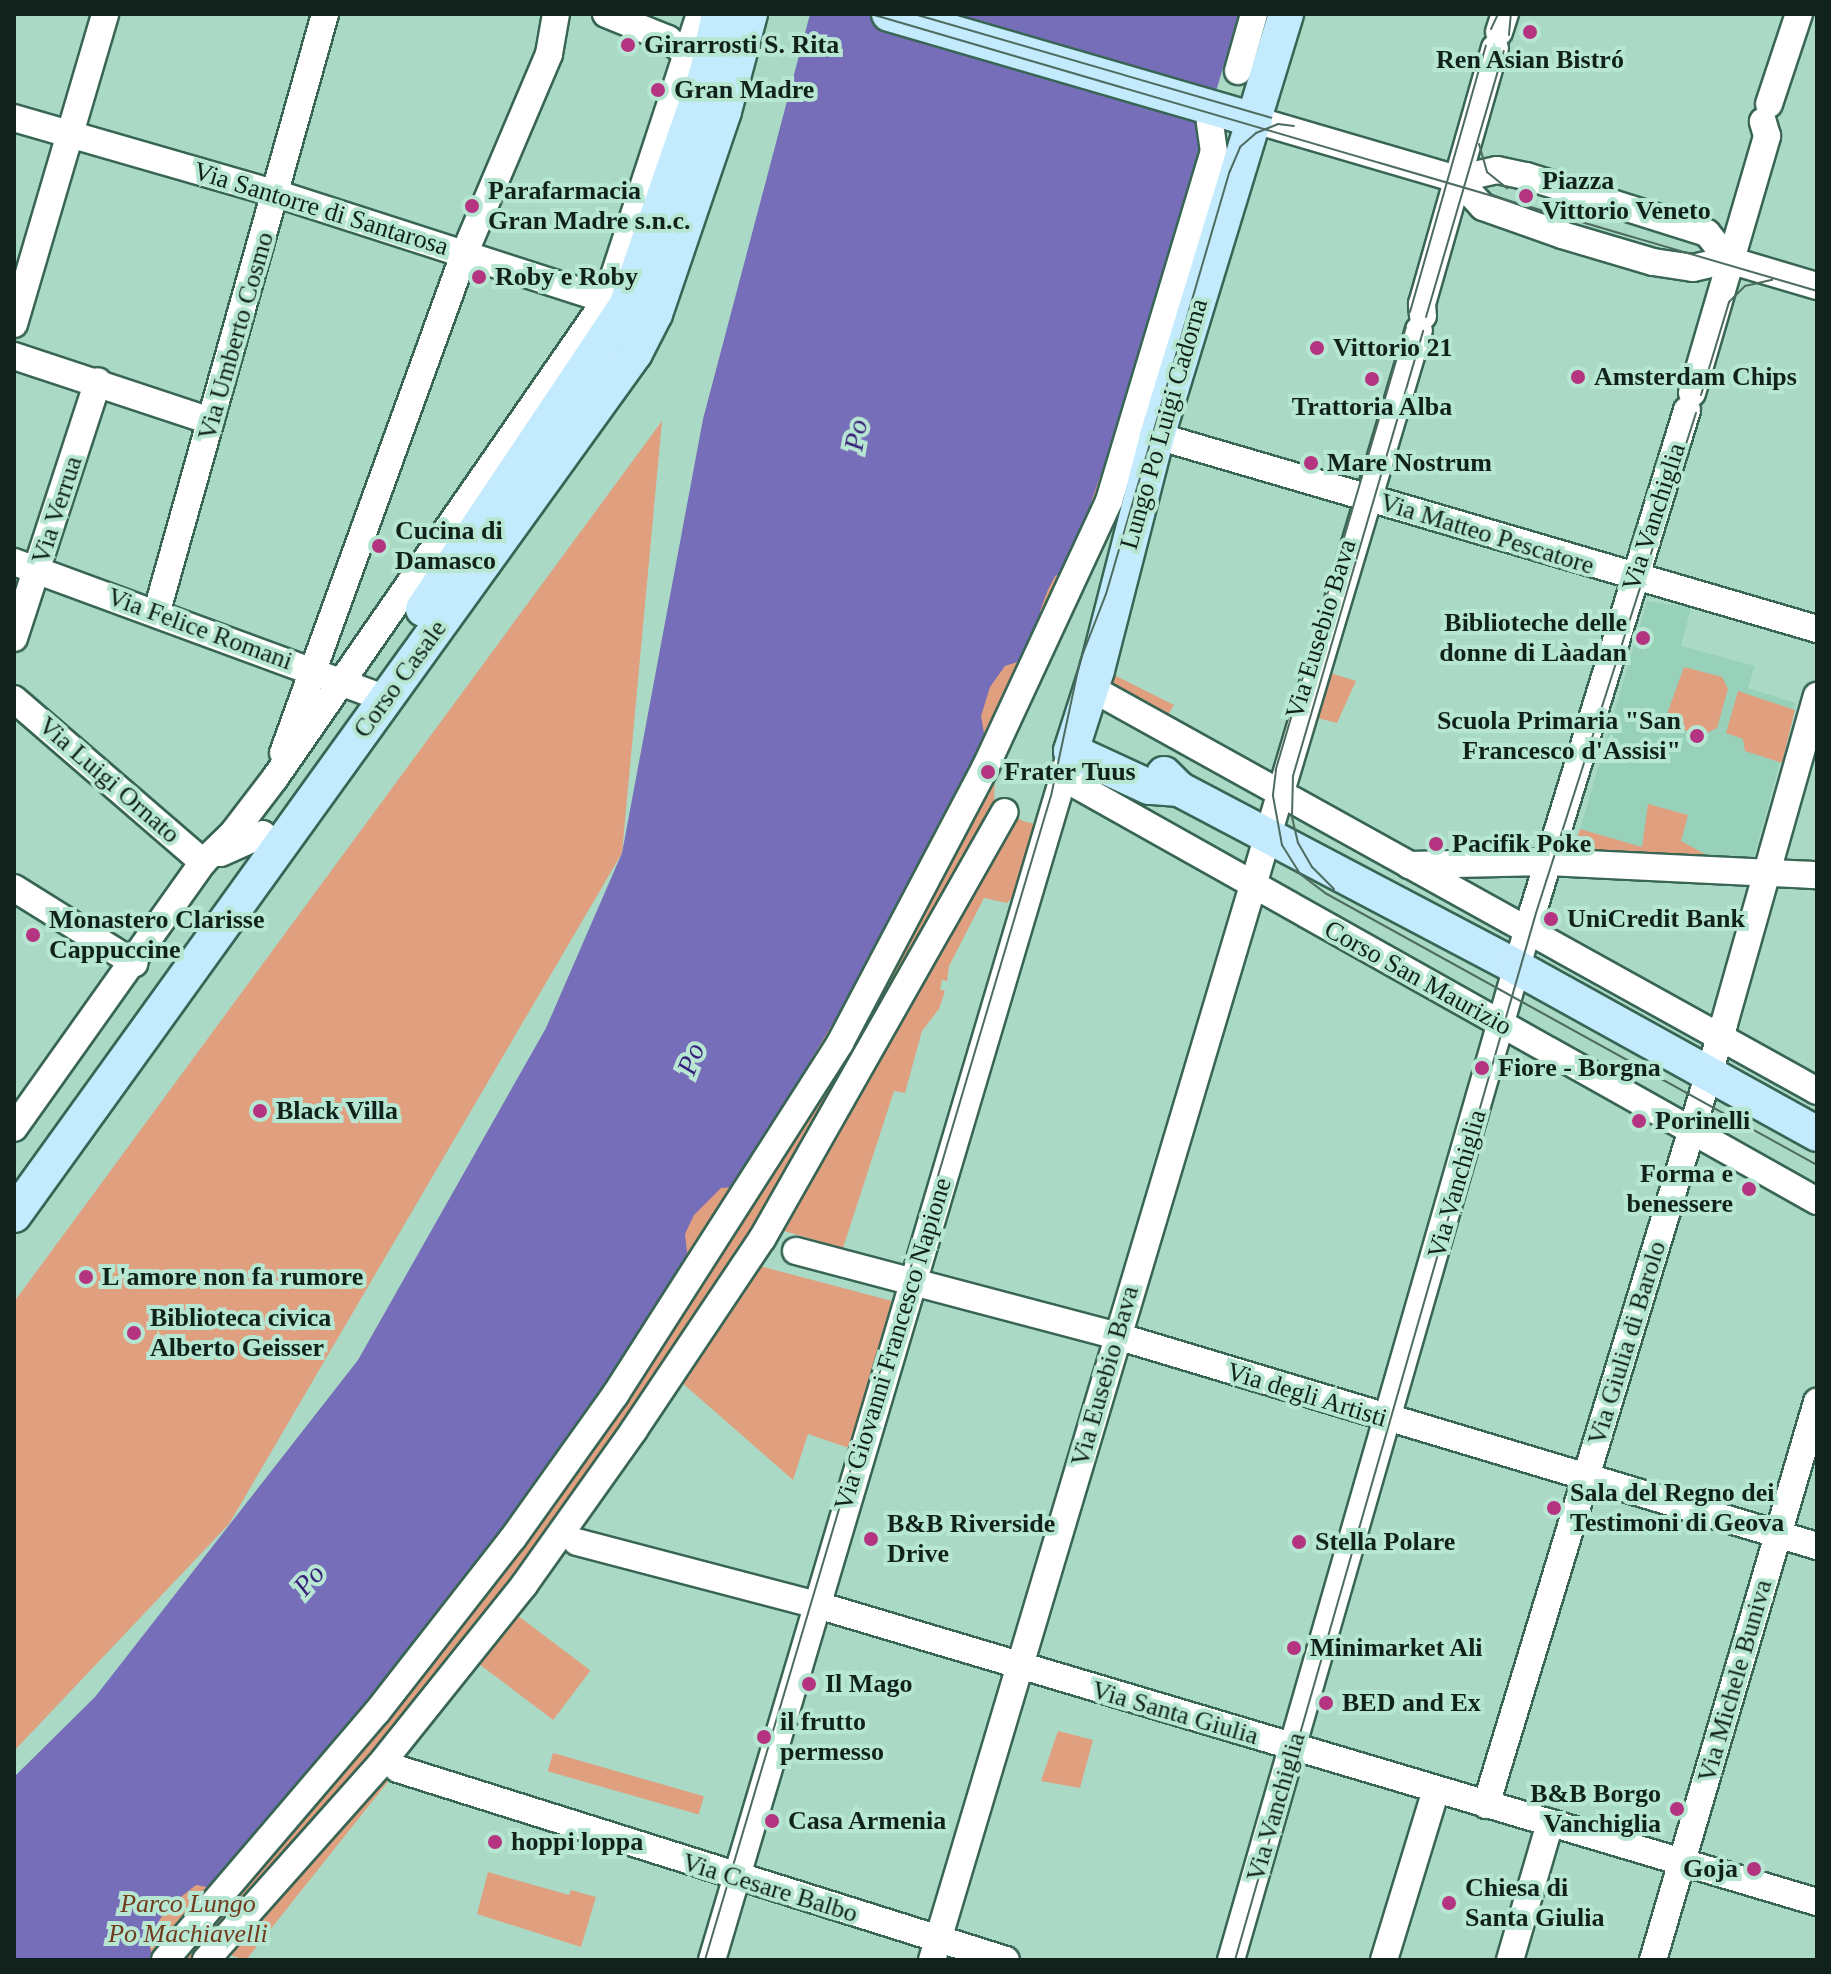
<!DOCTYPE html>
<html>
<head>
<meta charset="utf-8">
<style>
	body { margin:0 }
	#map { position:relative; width:1831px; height:1974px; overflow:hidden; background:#aadac6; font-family:"Times New Roman",serif }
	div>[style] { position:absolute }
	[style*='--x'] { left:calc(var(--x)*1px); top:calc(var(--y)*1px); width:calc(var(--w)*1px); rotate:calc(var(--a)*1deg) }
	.built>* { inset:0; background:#98d1ba }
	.green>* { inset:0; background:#e09f7e; transform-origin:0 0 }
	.water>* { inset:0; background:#776eba }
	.roads { filter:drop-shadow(2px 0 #386554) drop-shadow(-2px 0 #386554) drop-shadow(0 2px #386554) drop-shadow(0 -2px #386554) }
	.minor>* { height:26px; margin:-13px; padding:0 13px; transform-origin:13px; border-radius:13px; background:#fff }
	.major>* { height:34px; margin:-17px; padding:0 17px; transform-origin:17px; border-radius:17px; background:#c4ebfd }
	.tram>* { height:2px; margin:-1px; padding:0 1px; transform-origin:1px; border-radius:1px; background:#4e6c5f }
	.dots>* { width:22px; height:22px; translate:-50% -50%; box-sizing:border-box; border:4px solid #b7e7d3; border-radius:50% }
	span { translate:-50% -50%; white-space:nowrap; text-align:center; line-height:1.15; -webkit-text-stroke:8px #b7e7d3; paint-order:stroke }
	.poi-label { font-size:26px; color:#10221b; font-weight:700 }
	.left { translate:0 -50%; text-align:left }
	.right { translate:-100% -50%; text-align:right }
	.street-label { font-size:26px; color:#10221b }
	.park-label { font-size:26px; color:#713b1d; font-style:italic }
	.water-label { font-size:28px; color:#371e7a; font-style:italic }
	.frame { position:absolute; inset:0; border:16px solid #10221b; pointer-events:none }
</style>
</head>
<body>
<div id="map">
	<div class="built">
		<div style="clip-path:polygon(1647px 601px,1691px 608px,1681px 646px,1755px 666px,1748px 688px,1796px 703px,1753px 861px,1573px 853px)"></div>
	</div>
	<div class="green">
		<div style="clip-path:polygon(1203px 158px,1109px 501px,995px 773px,994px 803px,1023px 821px,1046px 827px,1032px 877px,1007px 903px,984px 898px,949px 966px,947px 981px,942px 980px,940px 989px,945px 991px,939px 1009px,922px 1031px,905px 1093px,894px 1091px,843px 1248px,770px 1227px,634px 1430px,206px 1960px,119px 1960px,971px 699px,1059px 559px)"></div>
		<div style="clip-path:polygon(662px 421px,622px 853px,229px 1524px,14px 1751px,14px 1302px)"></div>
		<div style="clip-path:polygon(1684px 667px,1722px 677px,1728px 689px,1717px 728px,1703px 735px,1676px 728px,1667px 714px)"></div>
		<div style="clip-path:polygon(1321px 670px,1356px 681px,1337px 723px,1306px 715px)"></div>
		<div style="clip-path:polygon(1108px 672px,1174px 705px,1162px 724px,1101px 691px)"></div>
		<div style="clip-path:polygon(1738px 691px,1795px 710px,1782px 763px,1745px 751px,1743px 739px,1726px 733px)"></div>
		<div style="clip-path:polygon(1648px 804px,1688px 815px,1681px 841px,1710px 857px,1573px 853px,1580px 829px,1642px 847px)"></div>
		<div style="clip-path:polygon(756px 1265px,892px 1301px,852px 1449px,808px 1434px,793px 1480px,680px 1381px)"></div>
		<div style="left:513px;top:1612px;width:97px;height:62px;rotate:37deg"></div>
		<div style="clip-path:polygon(1058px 1731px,1093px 1740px,1080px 1788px,1041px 1781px)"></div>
		<div style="left:553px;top:1753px;width:157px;height:19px;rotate:16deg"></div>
		<div style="clip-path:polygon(398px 1769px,246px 1960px,216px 1951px,378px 1771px)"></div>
		<div style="clip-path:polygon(488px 1872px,569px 1895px,571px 1890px,596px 1897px,581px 1947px,477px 1914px)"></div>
	</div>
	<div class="water">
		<div style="clip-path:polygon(810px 14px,1239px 14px,1109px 451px,1067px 571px,1055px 576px,1047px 592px,1040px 611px,1044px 622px,1026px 659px,1005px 666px,990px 687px,981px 716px,985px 739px,839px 1013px,735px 1187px,721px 1188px,694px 1215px,685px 1234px,688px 1260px,610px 1383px,528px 1499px,367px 1707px,212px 1888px,196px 1885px,167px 1908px,148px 1939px,152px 1955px,147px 1960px,14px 1960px,14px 1777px,95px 1697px,358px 1360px,546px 1028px,622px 853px,703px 419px)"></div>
	</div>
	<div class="roads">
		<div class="minor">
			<div style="--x:606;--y:14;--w:67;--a:22"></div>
			<div style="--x:668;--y:39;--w:40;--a:39"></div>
			<div style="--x:1499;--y:32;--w:19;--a:-72"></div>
			<div style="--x:1238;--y:71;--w:59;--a:-74.3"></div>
			<div style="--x:1769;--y:104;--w:95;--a:-71.6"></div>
			<div style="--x:14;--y:118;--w:275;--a:16.1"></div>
			<div style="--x:278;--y:194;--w:361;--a:17.9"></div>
			<div style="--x:1255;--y:120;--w:210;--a:16.3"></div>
			<div style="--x:1457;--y:179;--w:41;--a:-12.7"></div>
			<div style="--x:1497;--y:170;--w:30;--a:12"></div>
			<div style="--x:1526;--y:176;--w:190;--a:17.5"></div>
			<div style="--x:1707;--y:233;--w:35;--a:51"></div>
			<div style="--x:1457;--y:179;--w:38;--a:47"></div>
			<div style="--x:1483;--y:207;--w:84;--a:19.5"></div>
			<div style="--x:1562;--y:235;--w:95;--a:16.5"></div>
			<div style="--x:1653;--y:262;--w:40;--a:8.5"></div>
			<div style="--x:1693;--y:268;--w:37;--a:-13"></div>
			<div style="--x:1729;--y:260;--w:92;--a:16.5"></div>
			<div style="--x:1423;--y:316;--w:12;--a:-95"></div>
			<div style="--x:1422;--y:304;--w:266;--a:-74.1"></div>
			<div style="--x:14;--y:324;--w:323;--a:-73.6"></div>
			<div style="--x:14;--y:356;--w:207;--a:18.3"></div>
			<div style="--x:1692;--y:393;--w:268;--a:-73.7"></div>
			<div style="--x:1767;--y:136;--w:15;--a:-106"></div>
			<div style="--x:1157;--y:436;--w:688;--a:16.3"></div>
			<div style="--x:14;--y:562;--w:396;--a:20.2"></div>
			<div style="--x:157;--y:611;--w:620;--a:-74.28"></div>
			<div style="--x:14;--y:638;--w:270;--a:-71.9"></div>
			<div style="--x:1091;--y:688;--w:830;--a:29.03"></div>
			<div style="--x:14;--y:699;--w:250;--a:40.8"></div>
			<div style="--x:283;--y:753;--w:533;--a:-70.04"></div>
			<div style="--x:465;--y:252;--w:215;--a:-67"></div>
			<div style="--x:549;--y:54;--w:41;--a:-80.1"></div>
			<div style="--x:1062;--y:777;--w:866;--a:29.32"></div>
			<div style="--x:221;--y:853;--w:46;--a:-24.3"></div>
			<div style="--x:1409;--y:865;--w:139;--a:-1.2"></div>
			<div style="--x:1548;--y:862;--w:269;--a:2.8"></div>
			<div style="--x:14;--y:888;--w:142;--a:32"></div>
			<div style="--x:14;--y:1128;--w:326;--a:-54.6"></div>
			<div style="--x:203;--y:862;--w:42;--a:-44"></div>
			<div style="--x:233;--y:833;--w:69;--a:-52.6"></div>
			<div style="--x:275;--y:778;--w:581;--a:-55.3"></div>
			<div style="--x:606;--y:300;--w:301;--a:-71.8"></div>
			<div style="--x:796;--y:1251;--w:332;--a:14.8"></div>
			<div style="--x:1117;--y:1336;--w:731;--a:16.7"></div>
			<div style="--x:577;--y:1542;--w:245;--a:14.7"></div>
			<div style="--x:814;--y:1604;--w:1046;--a:16.55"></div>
			<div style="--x:398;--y:1769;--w:637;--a:17.44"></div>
			<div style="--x:1486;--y:1805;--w:816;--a:-73.05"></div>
			<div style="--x:1724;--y:1024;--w:341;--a:-74.2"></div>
			<div style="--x:165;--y:1960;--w:326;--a:-49.5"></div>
			<div style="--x:377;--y:1712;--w:221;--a:-52"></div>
			<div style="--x:513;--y:1538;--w:176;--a:-54.5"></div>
			<div style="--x:615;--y:1395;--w:418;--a:-57.4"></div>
			<div style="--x:840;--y:1043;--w:313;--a:-62.2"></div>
			<div style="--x:986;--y:766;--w:292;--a:-65.1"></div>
			<div style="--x:1109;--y:501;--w:364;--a:-73.3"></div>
			<div style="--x:1214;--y:152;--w:30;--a:-98"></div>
			<div style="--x:206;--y:1960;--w:261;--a:-48.3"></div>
			<div style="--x:380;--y:1765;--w:231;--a:-51.3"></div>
			<div style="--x:524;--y:1585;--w:190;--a:-54.6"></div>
			<div style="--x:634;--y:1430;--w:230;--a:-56.2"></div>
			<div style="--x:762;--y:1239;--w:491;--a:-60.4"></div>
			<div style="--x:712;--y:1960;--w:1261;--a:-73.46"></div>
			<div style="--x:932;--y:1960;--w:1701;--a:-73.37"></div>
			<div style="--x:1231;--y:1960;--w:1092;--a:-73.94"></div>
			<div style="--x:1533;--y:911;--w:524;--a:-72.91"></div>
			<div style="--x:1384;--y:1960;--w:175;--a:-73"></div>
			<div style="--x:1510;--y:1960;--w:143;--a:-73.7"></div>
			<div style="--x:1653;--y:1960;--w:582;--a:-73.62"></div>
		</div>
		<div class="major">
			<div style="--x:889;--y:14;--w:381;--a:16.2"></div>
			<div style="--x:423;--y:609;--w:365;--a:-56.2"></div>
			<div style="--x:626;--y:306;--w:248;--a:-70.9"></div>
			<div style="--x:707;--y:72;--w:59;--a:-78.3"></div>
			<div style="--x:1164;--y:774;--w:21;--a:45"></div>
			<div style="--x:1179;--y:789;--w:383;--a:27.8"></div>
			<div style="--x:1518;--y:968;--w:342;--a:29"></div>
			<div style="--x:1179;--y:789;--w:30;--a:-176"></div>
			<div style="--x:1149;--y:787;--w:86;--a:-155.2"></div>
			<div style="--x:1071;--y:751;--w:85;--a:-72.2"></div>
			<div style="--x:1097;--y:670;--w:242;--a:-75.6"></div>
			<div style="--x:1157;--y:436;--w:441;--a:-73"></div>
			<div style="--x:14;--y:1215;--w:1062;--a:-54.23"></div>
			<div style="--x:635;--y:353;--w:44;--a:-62.9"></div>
			<div style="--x:655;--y:314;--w:214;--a:-71.2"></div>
			<div style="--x:724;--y:111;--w:100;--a:-75"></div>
		</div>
	</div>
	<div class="tram">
		<div style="--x:871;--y:14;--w:986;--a:16.32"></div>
		<div style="--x:914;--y:14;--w:372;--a:16.2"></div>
		<div style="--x:1491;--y:29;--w:17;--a:-65"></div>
		<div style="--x:1509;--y:35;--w:21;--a:-85"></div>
		<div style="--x:1479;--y:144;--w:29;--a:74"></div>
		<div style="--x:1487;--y:172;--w:26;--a:39"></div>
		<div style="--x:1410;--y:312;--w:277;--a:-74.1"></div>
		<div style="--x:1426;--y:317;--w:277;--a:-73.7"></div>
		<div style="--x:1406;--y:327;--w:462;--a:106.4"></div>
		<div style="--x:1276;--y:770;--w:26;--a:97"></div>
		<div style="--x:1273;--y:796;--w:50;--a:79.6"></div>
		<div style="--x:1282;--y:845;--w:34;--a:58"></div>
		<div style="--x:1300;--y:874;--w:31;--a:37"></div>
		<div style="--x:1325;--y:893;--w:562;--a:28.94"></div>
		<div style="--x:1701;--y:395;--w:97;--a:-73.2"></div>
		<div style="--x:1729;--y:302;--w:23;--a:-45"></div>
		<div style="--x:1745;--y:286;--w:28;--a:-13"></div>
		<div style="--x:1334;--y:889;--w:31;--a:-135"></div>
		<div style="--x:1312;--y:867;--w:28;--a:-120"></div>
		<div style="--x:1298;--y:843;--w:28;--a:-103"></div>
		<div style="--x:1292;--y:816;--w:40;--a:-88.6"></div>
		<div style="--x:1293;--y:776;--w:464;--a:-73.7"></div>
		<div style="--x:705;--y:1960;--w:1214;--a:-73.45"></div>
		<div style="--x:1051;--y:796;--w:138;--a:-77.9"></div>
		<div style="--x:1080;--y:661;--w:72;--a:-68.8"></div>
		<div style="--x:1106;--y:594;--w:441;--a:-73.7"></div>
		<div style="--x:1230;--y:171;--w:26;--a:-67"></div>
		<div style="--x:1240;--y:147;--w:21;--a:-41"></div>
		<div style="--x:1256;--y:133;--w:24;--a:-22"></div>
		<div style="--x:1278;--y:124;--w:16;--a:7"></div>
		<div style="--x:1235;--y:1960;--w:1089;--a:-73.96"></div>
		<div style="--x:1536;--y:913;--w:525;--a:-72.26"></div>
	</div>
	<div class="dots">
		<div style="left:1530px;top:32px;background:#b43481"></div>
		<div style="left:628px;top:45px;background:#b43481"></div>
		<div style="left:658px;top:90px;background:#b43481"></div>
		<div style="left:1526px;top:196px;background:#b43481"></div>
		<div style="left:472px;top:206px;background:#b43481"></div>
		<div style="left:479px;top:277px;background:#b43481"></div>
		<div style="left:1317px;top:348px;background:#b43481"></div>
		<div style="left:1578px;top:377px;background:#b43481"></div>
		<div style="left:1372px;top:379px;background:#b43481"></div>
		<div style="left:1311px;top:463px;background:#b43481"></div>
		<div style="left:379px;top:546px;background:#b43481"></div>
		<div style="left:1643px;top:638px;background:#b43481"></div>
		<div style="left:1697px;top:736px;background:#b43481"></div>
		<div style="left:988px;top:772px;background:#b43481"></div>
		<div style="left:1436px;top:844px;background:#b43481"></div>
		<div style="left:1551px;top:919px;background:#b43481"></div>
		<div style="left:33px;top:935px;background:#b43481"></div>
		<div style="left:1482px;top:1068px;background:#b43481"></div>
		<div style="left:260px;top:1111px;background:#b43481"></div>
		<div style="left:1639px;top:1121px;background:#b43481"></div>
		<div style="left:1749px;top:1189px;background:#b43481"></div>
		<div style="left:86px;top:1277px;background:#b43481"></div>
		<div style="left:134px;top:1333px;background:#b43481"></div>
		<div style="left:1554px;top:1508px;background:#b43481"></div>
		<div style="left:871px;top:1539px;background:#b43481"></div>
		<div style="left:1299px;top:1542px;background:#b43481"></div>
		<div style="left:1294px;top:1648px;background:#b43481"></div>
		<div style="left:809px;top:1684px;background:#b43481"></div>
		<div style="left:1326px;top:1703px;background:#b43481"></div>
		<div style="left:764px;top:1737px;background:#b43481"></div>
		<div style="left:1677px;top:1809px;background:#b43481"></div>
		<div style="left:772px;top:1821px;background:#b43481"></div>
		<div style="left:495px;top:1842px;background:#b43481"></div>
		<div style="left:1754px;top:1869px;background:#b43481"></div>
		<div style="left:1449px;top:1903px;background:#b43481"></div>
	</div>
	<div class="poi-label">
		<span class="left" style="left:644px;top:45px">Girarrosti S. Rita</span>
		<span style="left:1530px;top:60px">Ren Asian Bistró</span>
		<span class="left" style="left:674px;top:90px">Gran Madre</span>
		<span class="left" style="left:1542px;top:196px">Piazza<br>Vittorio Veneto</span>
		<span class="left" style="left:488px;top:206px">Parafarmacia<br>Gran Madre s.n.c.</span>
		<span class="left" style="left:495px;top:277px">Roby e Roby</span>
		<span class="left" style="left:1333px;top:348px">Vittorio 21</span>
		<span class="left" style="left:1594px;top:377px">Amsterdam Chips</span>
		<span style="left:1372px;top:407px">Trattoria Alba</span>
		<span class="left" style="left:1327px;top:463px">Mare Nostrum</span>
		<span class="left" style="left:395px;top:546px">Cucina di<br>Damasco</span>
		<span class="right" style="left:1627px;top:638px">Biblioteche delle<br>donne di Làadan</span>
		<span class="right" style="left:1681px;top:736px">Scuola Primaria "San<br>Francesco d'Assisi"</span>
		<span class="left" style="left:1004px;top:772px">Frater Tuus</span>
		<span class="left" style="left:1452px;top:844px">Pacifik Poke</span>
		<span class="left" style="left:1567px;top:919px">UniCredit Bank</span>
		<span class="left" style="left:49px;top:935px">Monastero Clarisse<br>Cappuccine</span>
		<span class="left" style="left:1498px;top:1068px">Fiore - Borgna</span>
		<span class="left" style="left:276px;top:1111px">Black Villa</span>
		<span class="left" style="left:1655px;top:1121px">Porinelli</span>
		<span class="right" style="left:1733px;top:1189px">Forma e<br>benessere</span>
		<span class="left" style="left:102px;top:1277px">L'amore non fa rumore</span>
		<span class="left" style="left:150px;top:1333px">Biblioteca civica<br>Alberto Geisser</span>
		<span class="left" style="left:1570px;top:1508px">Sala del Regno dei<br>Testimoni di Geova</span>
		<span class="left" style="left:887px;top:1539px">B&amp;B Riverside<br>Drive</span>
		<span class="left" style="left:1315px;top:1542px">Stella Polare</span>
		<span class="left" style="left:1310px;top:1648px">Minimarket Ali</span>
		<span class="left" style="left:825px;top:1684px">Il Mago</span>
		<span class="left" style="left:1342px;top:1703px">BED and Ex</span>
		<span class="left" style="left:780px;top:1737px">il frutto<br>permesso</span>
		<span class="right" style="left:1661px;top:1809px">B&amp;B Borgo<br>Vanchiglia</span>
		<span class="left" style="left:788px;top:1821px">Casa Armenia</span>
		<span class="left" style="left:511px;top:1842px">hoppi loppa</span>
		<span class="right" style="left:1738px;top:1869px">Goja</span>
		<span class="left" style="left:1465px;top:1903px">Chiesa di<br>Santa Giulia</span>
	</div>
	<div class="street-label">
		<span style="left:321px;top:209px;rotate:17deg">Via Santorre di Santarosa</span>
		<span style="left:236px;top:336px;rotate:-74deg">Via Umberto Cosmo</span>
		<span style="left:1164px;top:424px;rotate:-74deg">Lungo Po Luigi Cadorna</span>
		<span style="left:57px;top:510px;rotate:-72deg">Via Verrua</span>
		<span style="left:1654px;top:517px;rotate:-72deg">Via Vanchiglia</span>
		<span style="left:1487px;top:534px;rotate:17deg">Via Matteo Pescatore</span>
		<span style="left:200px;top:629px;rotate:20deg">Via Felice Romani</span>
		<span style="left:1321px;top:629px;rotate:-73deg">Via Eusebio Bava</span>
		<span style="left:400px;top:679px;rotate:-54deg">Corso Casale</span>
		<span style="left:109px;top:780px;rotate:41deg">Via Luigi Ornato</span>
		<span style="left:1418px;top:978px;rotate:29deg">Corso San Maurizio</span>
		<span style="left:1457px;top:1184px;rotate:-74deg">Via Vanchiglia</span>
		<span style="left:1627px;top:1343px;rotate:-73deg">Via Giulia di Barolo</span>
		<span style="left:893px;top:1344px;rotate:-73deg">Via Giovanni Francesco Napione</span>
		<span style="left:1105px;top:1376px;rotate:-74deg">Via Eusebio Bava</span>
		<span style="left:1307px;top:1395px;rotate:17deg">Via degli Artisti</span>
		<span style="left:1735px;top:1681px;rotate:-74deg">Via Michele Buniva</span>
		<span style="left:1175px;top:1713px;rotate:16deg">Via Santa Giulia</span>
		<span style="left:1276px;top:1807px;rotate:-74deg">Via Vanchiglia</span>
		<span style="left:770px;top:1888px;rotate:17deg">Via Cesare Balbo</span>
	</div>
	<div class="park-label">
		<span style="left:188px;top:1919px">Parco Lungo<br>Po Machiavelli</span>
	</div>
	<div class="water-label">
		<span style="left:856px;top:435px;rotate:-80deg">Po</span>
		<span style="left:691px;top:1059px;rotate:-69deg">Po</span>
		<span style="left:309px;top:1580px;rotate:-49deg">Po</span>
	</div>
	<div class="frame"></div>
</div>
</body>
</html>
